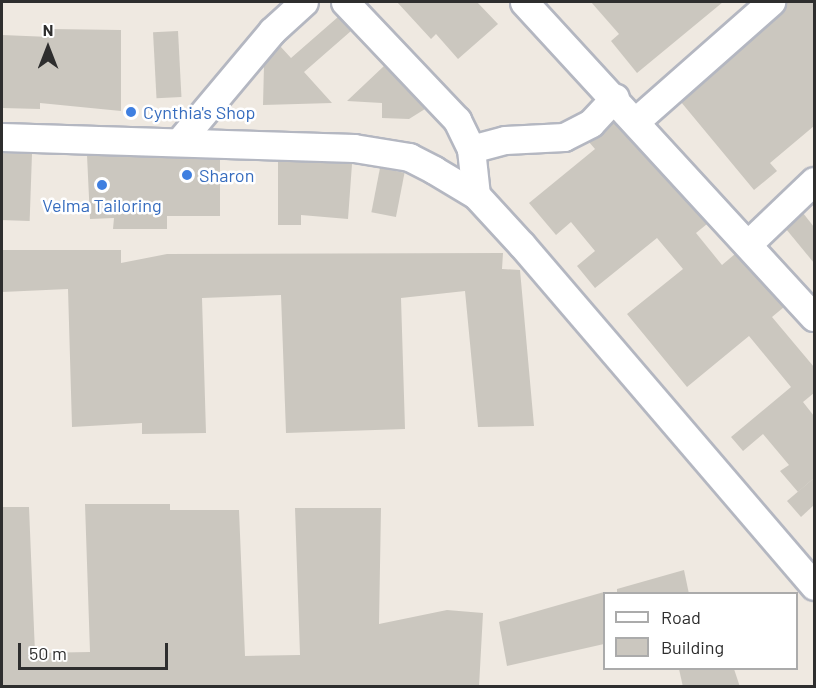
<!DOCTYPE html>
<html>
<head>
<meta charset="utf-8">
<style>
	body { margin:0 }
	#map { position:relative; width:816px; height:688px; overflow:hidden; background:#efe9e1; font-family:Barlow,sans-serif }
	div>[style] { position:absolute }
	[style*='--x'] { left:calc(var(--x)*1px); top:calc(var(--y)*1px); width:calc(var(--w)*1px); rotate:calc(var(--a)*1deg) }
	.building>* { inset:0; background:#cbc7bf; transform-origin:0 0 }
	.roads { filter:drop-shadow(2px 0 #b4b7c1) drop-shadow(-2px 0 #b4b7c1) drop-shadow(0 2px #b4b7c1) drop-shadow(0 -2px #b4b7c1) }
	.minor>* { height:27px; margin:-13.5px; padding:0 13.5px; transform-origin:13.5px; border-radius:13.5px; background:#fff }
	.dots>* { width:16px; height:16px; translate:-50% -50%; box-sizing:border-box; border:3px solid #fff; border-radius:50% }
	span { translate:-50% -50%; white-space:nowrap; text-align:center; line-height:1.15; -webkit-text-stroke:5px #fff; paint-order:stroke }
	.shop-label { font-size:18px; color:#366cbe }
	.left { translate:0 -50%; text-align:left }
	.frame { position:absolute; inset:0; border:3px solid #2e2e2e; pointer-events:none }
	.legend { position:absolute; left:603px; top:592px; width:195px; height:78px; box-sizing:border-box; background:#fff; border:2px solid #ababab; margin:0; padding:8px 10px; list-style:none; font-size:18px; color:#2e2e2e }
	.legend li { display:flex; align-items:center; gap:12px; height:30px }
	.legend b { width:30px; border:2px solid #ababab }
	.north { position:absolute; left:18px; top:18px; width:60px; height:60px; -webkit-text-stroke:4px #fff; paint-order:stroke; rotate:0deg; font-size:16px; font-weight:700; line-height:24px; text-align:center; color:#2e2e2e }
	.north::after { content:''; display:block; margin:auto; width:21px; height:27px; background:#2e2e2e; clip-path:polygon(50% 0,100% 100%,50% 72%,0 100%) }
	.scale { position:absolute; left:18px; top:643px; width:150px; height:27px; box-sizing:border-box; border:3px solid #2e2e2e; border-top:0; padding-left:8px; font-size:18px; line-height:21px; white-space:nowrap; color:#2e2e2e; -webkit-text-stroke:4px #fff; paint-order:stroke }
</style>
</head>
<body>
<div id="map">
	<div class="building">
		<div style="clip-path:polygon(397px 2px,477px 2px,498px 24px,458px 59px,436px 34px,431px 39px)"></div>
		<div style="clip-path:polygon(591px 2px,723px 2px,637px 73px,611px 41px,619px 34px)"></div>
		<div style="clip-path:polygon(787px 2px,814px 2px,814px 126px,770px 163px,777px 171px,754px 190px,681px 102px,781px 14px)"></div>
		<div style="clip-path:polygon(338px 17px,351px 31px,304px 72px,332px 103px,263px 105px,264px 65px,280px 46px,291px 58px)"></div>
		<div style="clip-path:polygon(51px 29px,121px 30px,121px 111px,40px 103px,40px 109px,2px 108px,2px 35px,50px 37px)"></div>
		<div style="left:178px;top:31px;width:66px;height:25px;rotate:87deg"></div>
		<div style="clip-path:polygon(384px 66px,425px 109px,409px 119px,382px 118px,382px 103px,347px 101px)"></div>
		<div style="clip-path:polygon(613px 122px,707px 224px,696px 233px,722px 265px,735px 254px,784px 307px,772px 317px,814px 367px,814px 393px,803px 402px,814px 416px,814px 478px,798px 492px,780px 471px,789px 465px,763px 434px,743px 451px,731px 437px,791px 387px,749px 336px,687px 387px,627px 314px,683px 269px,657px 238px,595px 288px,577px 266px,595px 251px,571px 222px,556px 235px,529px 203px,595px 149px,589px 142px)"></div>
		<div style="left:2px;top:153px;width:30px;height:67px;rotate:2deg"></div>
		<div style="clip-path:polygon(87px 155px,220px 160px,220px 216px,167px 216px,167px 229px,113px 229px,114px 218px,90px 219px)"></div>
		<div style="clip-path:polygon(278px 161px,352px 164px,348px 219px,301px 215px,301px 225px,278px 225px)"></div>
		<div style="left:380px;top:168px;width:25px;height:45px;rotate:11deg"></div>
		<div style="clip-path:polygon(803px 213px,814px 227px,814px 263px,786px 229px)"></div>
		<div style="clip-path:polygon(2px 250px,121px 250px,121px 263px,167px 254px,503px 253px,502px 269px,520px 270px,534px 426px,478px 427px,465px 291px,401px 298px,405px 429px,286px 433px,281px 295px,202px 298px,206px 433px,142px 434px,142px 423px,72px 427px,68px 289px,2px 292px)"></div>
		<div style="clip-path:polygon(814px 478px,814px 505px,801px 517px,787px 501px)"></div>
		<div style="clip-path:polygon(85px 504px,170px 504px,170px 510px,239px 510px,245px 656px,300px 655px,295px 508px,381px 508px,379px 624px,447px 610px,483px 613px,479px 687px,2px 687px,2px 507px,29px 507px,35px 653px,90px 652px)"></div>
		<div style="clip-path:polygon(684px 570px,689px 594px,617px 594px,617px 589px)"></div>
		<div style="clip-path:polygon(604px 592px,604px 644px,507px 666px,499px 622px)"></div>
		<div style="clip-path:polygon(679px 669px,734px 669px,740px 687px,683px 687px)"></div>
	</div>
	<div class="roads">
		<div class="minor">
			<div style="--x:345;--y:2;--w:163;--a:46.5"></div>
			<div style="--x:457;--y:120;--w:32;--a:64"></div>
			<div style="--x:471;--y:149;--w:46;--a:83.8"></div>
			<div style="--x:524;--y:2;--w:428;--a:47.4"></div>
			<div style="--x:637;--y:120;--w:179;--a:-41.4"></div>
			<div style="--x:2;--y:137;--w:352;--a:1.8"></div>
			<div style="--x:354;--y:148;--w:56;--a:9.3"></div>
			<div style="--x:409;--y:157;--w:28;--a:27"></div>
			<div style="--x:434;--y:170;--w:49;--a:30.8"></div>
			<div style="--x:476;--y:195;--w:68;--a:47.4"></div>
			<div style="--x:522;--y:245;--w:449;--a:49.4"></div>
			<div style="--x:179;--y:142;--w:145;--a:-50"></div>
			<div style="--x:272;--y:31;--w:43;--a:-42.2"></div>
			<div style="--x:471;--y:149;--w:35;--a:-15"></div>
			<div style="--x:505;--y:140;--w:59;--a:-2.9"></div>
			<div style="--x:564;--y:137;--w:30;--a:-27"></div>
			<div style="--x:591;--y:123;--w:35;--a:-47"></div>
			<div style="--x:748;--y:244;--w:91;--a:-43.7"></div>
		</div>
	</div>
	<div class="dots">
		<div style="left:131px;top:112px;background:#3f7fe0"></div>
		<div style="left:187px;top:175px;background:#3f7fe0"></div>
		<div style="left:102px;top:185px;background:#3f7fe0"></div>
	</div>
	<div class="shop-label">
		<span class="left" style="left:143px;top:112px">Cynthia's Shop</span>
		<span class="left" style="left:199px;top:175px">Sharon</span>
		<span style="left:102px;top:205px">Velma Tailoring</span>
	</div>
	<div class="frame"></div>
	<ul class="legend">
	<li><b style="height:8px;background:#fff"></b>Road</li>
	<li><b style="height:16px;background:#cbc7bf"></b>Building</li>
	</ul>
	<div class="north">N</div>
	<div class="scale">50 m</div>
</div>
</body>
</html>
